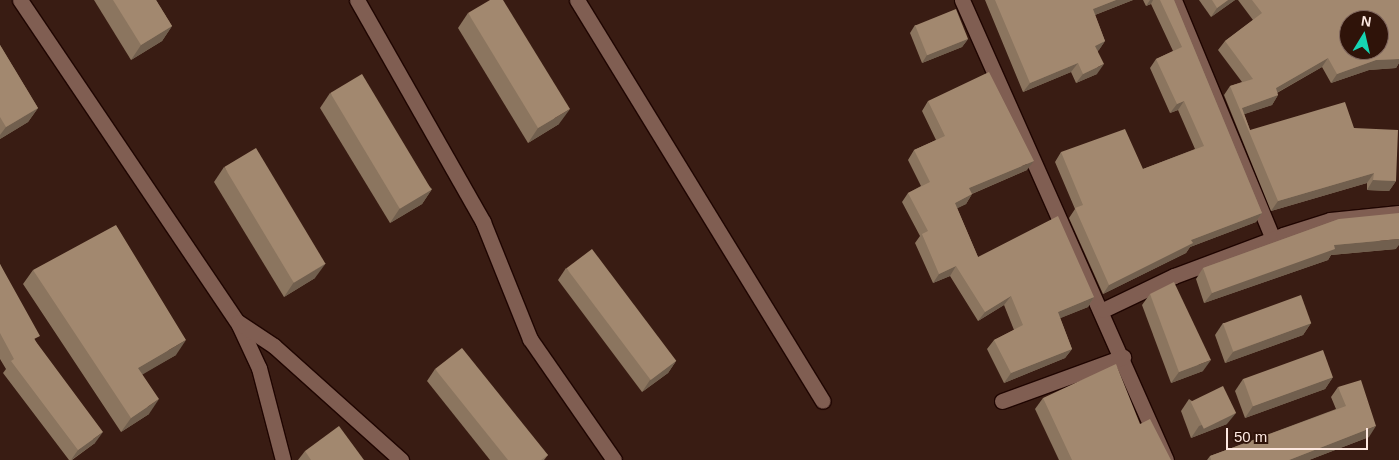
<!DOCTYPE html>
<html>
<head>
<meta charset="utf-8">
<style>
	body { margin:0 }
	#map { position:relative; width:1399px; height:460px; overflow:hidden; background:#391c13; font-family:Arial,sans-serif }
	div>[style] { position:absolute }
	[style*='--x'] { left:calc(var(--x)*1px); top:calc(var(--y)*1px); width:calc(var(--w)*1px); rotate:calc(var(--a)*1deg) }
	.roads { filter:drop-shadow(1px 0 #1f0501) drop-shadow(-1px 0 #1f0501) drop-shadow(0 1px #1f0501) drop-shadow(0 -1px #1f0501) }
	.street>* { height:15px; margin:-7.5px; padding:0 7.5px; transform-origin:7.5px; border-radius:7.5px; background:#805e52 }
	.wall>* { inset:0; background:#8b755f }
	.shaded-wall>* { inset:0; background:#715f4e }
	.building>* { inset:0; background:#a2886f; transform-origin:0 0 }
	span { translate:-50% -50%; white-space:nowrap; text-align:center; line-height:1.15; -webkit-text-stroke:5px #2f1309; paint-order:stroke }
	.north { position:absolute; left:1339px; top:10px; width:50px; height:50px; box-sizing:border-box; background:#2f1309; border:1px solid #81685f; border-radius:50%; rotate:9deg; font-size:14px; font-weight:700; line-height:20px; text-align:center; color:#fde8e1 }
	.north::after { content:''; display:block; margin:auto; width:18px; height:22px; background:#16d5b3; clip-path:polygon(50% 0,100% 100%,50% 72%,0 100%) }
	.scale { position:absolute; left:1226px; top:428px; width:142px; height:22px; box-sizing:border-box; border:2px solid #fde8e1; border-top:0; padding-left:6px; font-size:15px; line-height:18px; white-space:nowrap; color:#fde8e1; -webkit-text-stroke:4px #2f1309; paint-order:stroke }
</style>
</head>
<body>
<div id="map">
	<div class="roads">
		<div class="street">
			<div style="--x:20;--y:0;--w:392;--a:56"></div>
			<div style="--x:239;--y:325;--w:47;--a:65.1"></div>
			<div style="--x:259;--y:368;--w:95;--a:75.4"></div>
			<div style="--x:357;--y:0;--w:255;--a:60.4"></div>
			<div style="--x:483;--y:222;--w:126;--a:68.1"></div>
			<div style="--x:530;--y:339;--w:147;--a:55.2"></div>
			<div style="--x:577;--y:0;--w:470;--a:58.5"></div>
			<div style="--x:962;--y:0;--w:503;--a:66.08"></div>
			<div style="--x:1174;--y:0;--w:259;--a:67.5"></div>
			<div style="--x:1103;--y:310;--w:79;--a:-25.6"></div>
			<div style="--x:1174;--y:276;--w:116;--a:-20.6"></div>
			<div style="--x:1283;--y:235;--w:49;--a:-17.7"></div>
			<div style="--x:1330;--y:220;--w:69;--a:-5.8"></div>
			<div style="--x:238;--y:322;--w:43;--a:33.7"></div>
			<div style="--x:274;--y:346;--w:171;--a:41.9"></div>
			<div style="--x:1002;--y:401;--w:129;--a:-20"></div>
		</div>
	</div>
	<div class="wall">
		<div style="clip-path:polygon(94px 0,156px 0,172px 26px,162px 41px,131px 60px)"></div>
		<div style="clip-path:polygon(985px 0,1133px 0,1095px 15px,1105px 41px,1098px 51px,1097px 74px,1076px 83px,1071px 72px,1023px 92px)"></div>
		<div style="clip-path:polygon(1143px 0,1174px 0,1262px 213px,1256px 222px,1190px 247px,1186px 253px,1103px 294px,1069px 218px,1075px 209px,1055px 162px,1061px 152px,1143px 169px,1195px 149px,1178px 110px,1170px 113px,1150px 68px,1156px 59px,1173px 51px,1151px 4px,1146px 6px)"></div>
		<div style="clip-path:polygon(1199px 0,1235px 0,1211px 17px)"></div>
		<div style="clip-path:polygon(1238px 0,1399px 0,1399px 63px,1396px 68px,1369px 70px,1331px 83px,1322px 67px,1277px 93px,1278px 95px,1272px 105px,1244px 114px,1250px 130px,1354px 128px,1396px 181px,1389px 191px,1367px 190px,1367px 183px,1271px 211px,1224px 95px,1230px 86px,1242px 82px,1218px 50px,1225px 41px,1253px 20px)"></div>
		<div style="clip-path:polygon(468px 13px,559px 124px,528px 143px,458px 28px)"></div>
		<div style="clip-path:polygon(915px 25px,968px 39px,962px 47px,922px 63px,910px 33px)"></div>
		<div style="clip-path:polygon(0 45px,38px 108px,28px 122px,0 139px)"></div>
		<div style="clip-path:polygon(330px 93px,432px 189px,422px 204px,390px 223px,320px 108px)"></div>
		<div style="clip-path:polygon(928px 101px,1027px 170px,972px 194px,966px 204px,957px 208px,978px 257px,1094px 297px,1088px 307px,1060px 318px,1072px 349px,1065px 358px,1004px 383px,987px 349px,994px 340px,1014px 330px,1004px 305px,978px 321px,950px 276px,933px 283px,915px 243px,920px 236px,902px 202px,908px 193px,921px 186px,908px 160px,914px 150px,936px 140px,922px 111px)"></div>
		<div style="clip-path:polygon(224px 167px,315px 278px,284px 297px,214px 182px)"></div>
		<div style="clip-path:polygon(1339px 219px,1396px 249px,1331px 255px,1328px 260px,1204px 303px,1196px 279px,1203px 268px)"></div>
		<div style="clip-path:polygon(0 264px,36px 342px,95px 443px,72px 460px,69px 460px,3px 373px,6px 369px,0 359px)"></div>
		<div style="clip-path:polygon(566px 268px,676px 361px,668px 373px,642px 392px,558px 280px)"></div>
		<div style="clip-path:polygon(33px 270px,176px 355px,142px 374px,149px 414px,121px 432px,23px 284px)"></div>
		<div style="clip-path:polygon(1150px 294px,1203px 371px,1171px 383px,1142px 305px)"></div>
		<div style="clip-path:polygon(1223px 323px,1311px 323px,1303px 335px,1225px 363px,1215px 335px)"></div>
		<div style="clip-path:polygon(435px 369px,548px 455px,544px 460px,490px 460px,427px 381px)"></div>
		<div style="clip-path:polygon(1333px 377px,1325px 389px,1245px 418px,1235px 391px,1243px 379px)"></div>
		<div style="clip-path:polygon(1338px 387px,1369px 437px,1309px 460px,1207px 460px,1210px 456px,1336px 409px,1331px 397px)"></div>
		<div style="clip-path:polygon(1043px 398px,1140px 424px,1171px 460px,1059px 460px,1035px 409px)"></div>
		<div style="clip-path:polygon(1189px 399px,1227px 424px,1191px 438px,1181px 411px)"></div>
		<div style="clip-path:polygon(305px 451px,364px 460px,298px 460px)"></div>
	</div>
	<div class="shaded-wall">
		<div style="clip-path:polygon(1116px 0,1133px 0,1087px 18px,1093px 9px)"></div>
		<div style="clip-path:polygon(1150px 0,1153px 0,1151px 4px,1146px 6px)"></div>
		<div style="clip-path:polygon(1228px 0,1235px 0,1211px 17px,1217px 8px)"></div>
		<div style="clip-path:polygon(172px 26px,162px 41px,131px 60px,141px 45px)"></div>
		<div style="clip-path:polygon(968px 39px,962px 47px,922px 63px,927px 55px)"></div>
		<div style="clip-path:polygon(1105px 41px,1099px 50px,1088px 55px,1095px 46px)"></div>
		<div style="clip-path:polygon(1328px 58px,1322px 67px,1269px 97px,1276px 88px)"></div>
		<div style="clip-path:polygon(1399px 59px,1399px 63px,1396px 68px,1369px 70px,1331px 83px,1337px 74px,1376px 60px)"></div>
		<div style="clip-path:polygon(1078px 63px,1071px 72px,1023px 92px,1030px 83px)"></div>
		<div style="clip-path:polygon(1104px 64px,1097px 74px,1076px 83px,1083px 74px)"></div>
		<div style="clip-path:polygon(1278px 95px,1272px 105px,1242px 115px,1242px 108px)"></div>
		<div style="clip-path:polygon(1184px 101px,1178px 110px,1170px 113px,1177px 104px)"></div>
		<div style="clip-path:polygon(38px 108px,28px 122px,0 139px,0 135px,6px 127px)"></div>
		<div style="clip-path:polygon(570px 109px,559px 124px,528px 143px,538px 128px)"></div>
		<div style="clip-path:polygon(1034px 161px,1027px 170px,962px 198px,969px 188px)"></div>
		<div style="clip-path:polygon(1374px 173px,1367px 183px,1271px 211px,1278px 201px)"></div>
		<div style="clip-path:polygon(1373px 180px,1396px 181px,1389px 191px,1367px 190px)"></div>
		<div style="clip-path:polygon(432px 189px,422px 204px,390px 223px,400px 208px)"></div>
		<div style="clip-path:polygon(972px 194px,966px 204px,948px 213px,955px 203px)"></div>
		<div style="clip-path:polygon(1262px 213px,1256px 222px,1190px 247px,1186px 253px,1103px 294px,1109px 285px,1191px 240px)"></div>
		<div style="clip-path:polygon(1399px 239px,1399px 245px,1396px 249px,1331px 255px,1328px 260px,1204px 303px,1212px 293px,1334px 245px)"></div>
		<div style="clip-path:polygon(326px 263px,315px 278px,284px 297px,294px 282px)"></div>
		<div style="clip-path:polygon(956px 266px,950px 276px,933px 283px,939px 274px)"></div>
		<div style="clip-path:polygon(1011px 296px,1004px 305px,978px 321px,985px 312px)"></div>
		<div style="clip-path:polygon(1094px 297px,1088px 307px,1051px 322px,1058px 312px)"></div>
		<div style="clip-path:polygon(1311px 323px,1303px 335px,1225px 363px,1233px 352px)"></div>
		<div style="clip-path:polygon(186px 340px,176px 355px,128px 383px,138px 368px)"></div>
		<div style="clip-path:polygon(1072px 349px,1065px 358px,1004px 383px,1011px 373px)"></div>
		<div style="clip-path:polygon(1211px 360px,1203px 371px,1171px 383px,1179px 372px)"></div>
		<div style="clip-path:polygon(676px 361px,668px 373px,642px 392px,650px 380px)"></div>
		<div style="clip-path:polygon(1333px 377px,1325px 389px,1245px 418px,1253px 406px)"></div>
		<div style="clip-path:polygon(159px 399px,149px 414px,121px 432px,131px 418px)"></div>
		<div style="clip-path:polygon(1236px 413px,1227px 424px,1191px 438px,1199px 426px)"></div>
		<div style="clip-path:polygon(1376px 426px,1369px 437px,1309px 460px,1289px 460px)"></div>
		<div style="clip-path:polygon(103px 432px,95px 443px,71px 460px,78px 450px)"></div>
	</div>
	<div class="building">
		<div style="clip-path:polygon(113px 0,156px 0,172px 26px,141px 45px)"></div>
		<div style="clip-path:polygon(490px 0,503px 0,570px 109px,538px 128px,468px 13px)"></div>
		<div style="clip-path:polygon(995px 0,1116px 0,1093px 9px,1105px 41px,1095px 46px,1104px 64px,1083px 74px,1078px 63px,1030px 83px)"></div>
		<div style="clip-path:polygon(1160px 0,1174px 0,1262px 213px,1191px 240px,1193px 243px,1109px 285px,1075px 208px,1083px 205px,1061px 152px,1125px 129px,1143px 169px,1204px 146px,1184px 101px,1177px 104px,1156px 59px,1182px 47px)"></div>
		<div style="clip-path:polygon(1212px 0,1228px 0,1217px 8px)"></div>
		<div style="clip-path:polygon(evenodd,1252px 0,1399px 0,1399px 59px,1376px 60px,1337px 74px,1328px 58px,1276px 88px,1278px 95px,1242px 108px,1250px 130px,1345px 102px,1354px 128px,1398px 130px,1396px 181px,1373px 180px,1374px 173px,1278px 201px,1230px 86px,1253px 79px,1225px 41px,1262px 13px,1252px 0,1349px 20px,1379px 20px,1379px 50px,1349px 50px,1349px 20px)"></div>
		<div style="left:956px;top:9px;width:32px;height:44px;rotate:68deg"></div>
		<div style="clip-path:polygon(0 45px,38px 108px,6px 127px,0 117px)"></div>
		<div style="clip-path:polygon(989px 72px,1034px 161px,969px 188px,972px 194px,955px 203px,978px 257px,1058px 216px,1094px 297px,1058px 312px,1072px 349px,1011px 373px,994px 340px,1023px 325px,1011px 296px,985px 312px,956px 266px,939px 274px,922px 234px,928px 231px,908px 193px,930px 182px,914px 150px,945px 136px,928px 101px)"></div>
		<div style="left:362px;top:74px;width:135px;height:37px;rotate:59deg"></div>
		<div style="left:256px;top:148px;width:135px;height:37px;rotate:59deg"></div>
		<div style="clip-path:polygon(1399px 213px,1399px 239px,1334px 245px,1335px 249px,1212px 293px,1203px 268px,1339px 219px)"></div>
		<div style="clip-path:polygon(116px 225px,186px 340px,138px 368px,159px 399px,131px 418px,33px 270px)"></div>
		<div style="left:592px;top:249px;width:140px;height:32px;rotate:53deg"></div>
		<div style="clip-path:polygon(0 264px,40px 336px,34px 339px,103px 432px,78px 450px,11px 361px,14px 359px,0 333px)"></div>
		<div style="clip-path:polygon(1174px 282px,1211px 360px,1179px 372px,1150px 294px)"></div>
		<div style="left:1301px;top:295px;width:30px;height:83px;rotate:70deg"></div>
		<div style="clip-path:polygon(462px 348px,548px 455px,541px 460px,508px 460px,435px 369px)"></div>
		<div style="left:1323px;top:350px;width:29px;height:85px;rotate:70deg"></div>
		<div style="clip-path:polygon(1116px 364px,1140px 424px,1150px 419px,1171px 460px,1072px 460px,1043px 398px)"></div>
		<div style="clip-path:polygon(1361px 380px,1376px 426px,1289px 460px,1211px 460px,1210px 456px,1346px 406px,1338px 387px)"></div>
		<div style="left:1223px;top:386px;width:30px;height:36px;rotate:64deg"></div>
		<div style="clip-path:polygon(339px 426px,364px 460px,311px 460px,305px 451px)"></div>
	</div>
	<div class="north">N</div>
	<div class="scale">50 m</div>
</div>
</body>
</html>
